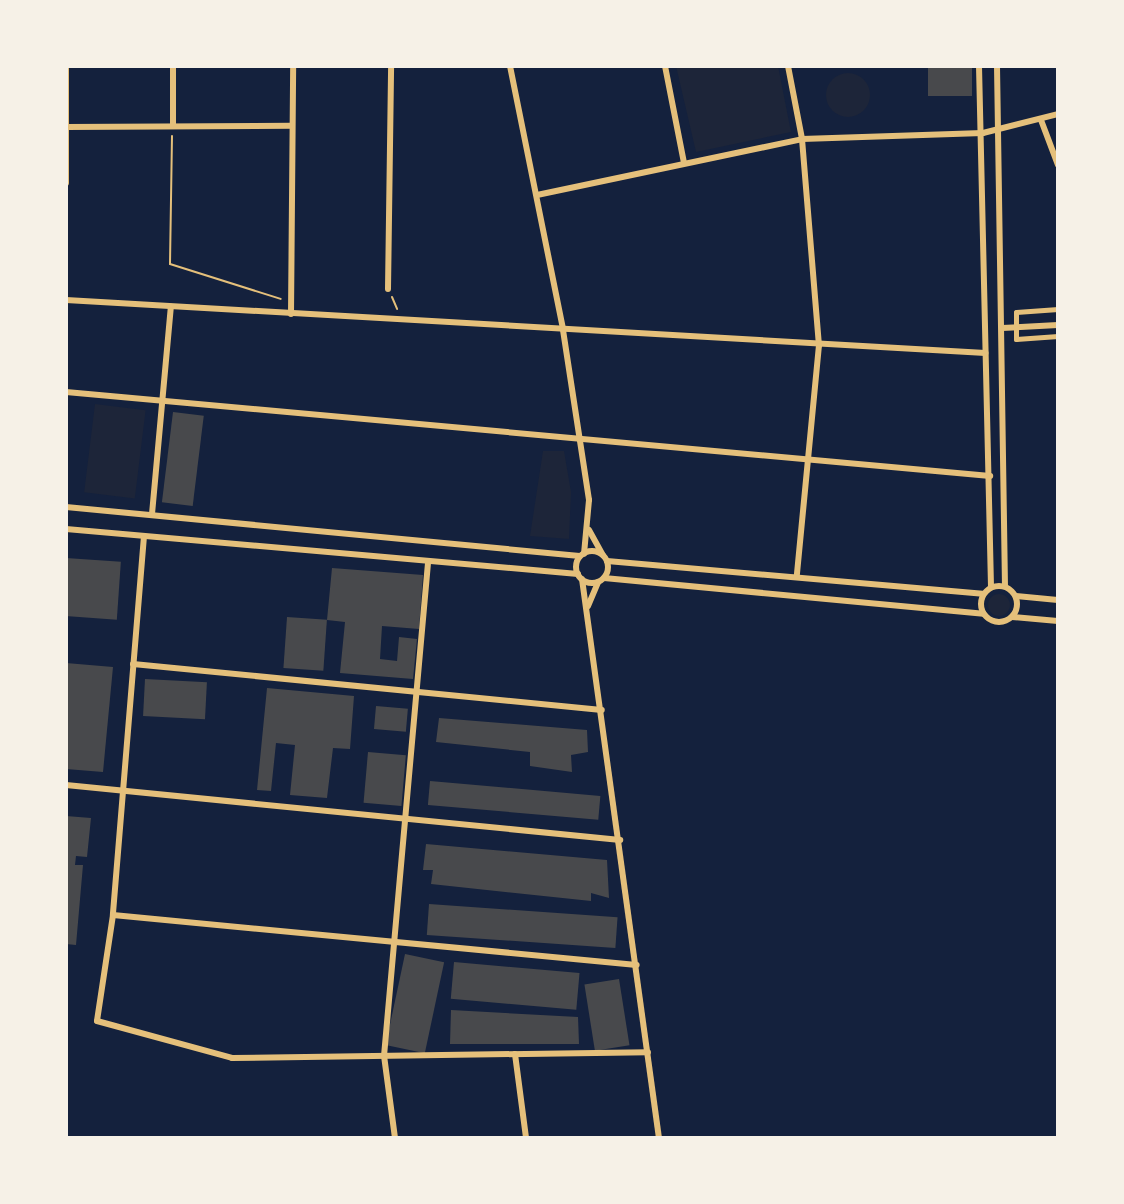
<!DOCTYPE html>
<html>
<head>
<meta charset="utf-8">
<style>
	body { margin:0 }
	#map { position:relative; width:1124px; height:1204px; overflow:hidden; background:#14213d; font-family:Montserrat,sans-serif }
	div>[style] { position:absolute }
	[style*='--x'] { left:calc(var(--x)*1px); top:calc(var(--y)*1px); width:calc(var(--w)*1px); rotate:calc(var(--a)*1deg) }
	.green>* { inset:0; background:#1d2539; transform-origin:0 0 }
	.round { border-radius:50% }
	.building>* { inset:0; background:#48494c; transform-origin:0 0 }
	.path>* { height:2px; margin:-1px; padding:0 1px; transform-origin:1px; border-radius:1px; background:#e5c07b }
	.pedestrian>* { height:5px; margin:-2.5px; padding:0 2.5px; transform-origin:2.5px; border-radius:2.5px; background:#e5c07b }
	.minor>* { height:6px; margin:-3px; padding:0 3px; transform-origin:3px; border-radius:3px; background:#e5c07b }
	.minor>.ring { margin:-3px; padding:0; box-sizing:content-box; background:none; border:6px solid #e5c07b; border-radius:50% }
	span { translate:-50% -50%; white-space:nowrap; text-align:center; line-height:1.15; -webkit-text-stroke:6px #f6f1e7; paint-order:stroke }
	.frame { position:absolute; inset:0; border:68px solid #f6f1e7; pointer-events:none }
</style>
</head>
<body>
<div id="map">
	<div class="green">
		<div style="clip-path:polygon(676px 66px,778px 66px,791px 132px,696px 152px)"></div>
		<div class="round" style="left:826px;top:73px;width:44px;height:44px"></div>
		<div style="left:95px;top:404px;width:51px;height:89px;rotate:7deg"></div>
		<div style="clip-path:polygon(543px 451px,564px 451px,571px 492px,569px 539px,530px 536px)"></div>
		<div class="round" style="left:988px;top:594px;width:22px;height:22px"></div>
	</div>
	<div class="building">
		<div style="left:928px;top:66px;width:44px;height:30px"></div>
		<div style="left:173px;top:412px;width:31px;height:91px;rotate:7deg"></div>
		<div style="left:66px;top:558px;width:55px;height:58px;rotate:4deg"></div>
		<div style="clip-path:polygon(332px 568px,423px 575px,419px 629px,382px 626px,380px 659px,397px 661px,399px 637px,417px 639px,413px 679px,340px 673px,345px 622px,327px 620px)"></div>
		<div style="left:287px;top:617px;width:40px;height:51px;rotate:4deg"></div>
		<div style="clip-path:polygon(66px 663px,113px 667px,103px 772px,66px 769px)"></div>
		<div style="left:145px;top:679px;width:62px;height:37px;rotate:3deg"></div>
		<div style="clip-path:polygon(267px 688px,354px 696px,350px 749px,333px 748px,327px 798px,290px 795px,295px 745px,276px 743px,271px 791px,257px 790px)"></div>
		<div style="left:376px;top:706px;width:32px;height:23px;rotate:5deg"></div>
		<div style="clip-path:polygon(439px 718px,587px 730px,588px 752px,571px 755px,572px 772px,530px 766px,530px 752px,436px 742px)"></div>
		<div style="left:368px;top:752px;width:38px;height:51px;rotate:5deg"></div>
		<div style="left:430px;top:781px;width:171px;height:24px;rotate:5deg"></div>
		<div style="clip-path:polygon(66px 816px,91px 818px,87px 857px,76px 856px,75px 865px,83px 865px,76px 945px,66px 944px)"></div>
		<div style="clip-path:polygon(426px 844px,607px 860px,609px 898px,591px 893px,591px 901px,431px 884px,433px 870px,423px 870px)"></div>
		<div style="left:429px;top:904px;width:189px;height:31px;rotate:4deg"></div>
		<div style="left:405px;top:954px;width:40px;height:93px;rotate:12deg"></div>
		<div style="left:454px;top:962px;width:126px;height:37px;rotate:5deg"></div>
		<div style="left:619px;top:979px;width:67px;height:35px;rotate:81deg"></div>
		<div style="clip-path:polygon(451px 1010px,578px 1017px,579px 1044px,450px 1044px)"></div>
	</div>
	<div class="path">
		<div style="--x:172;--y:136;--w:128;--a:90.9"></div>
		<div style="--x:170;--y:264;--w:116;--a:17.5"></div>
		<div style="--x:392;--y:297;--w:13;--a:67"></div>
	</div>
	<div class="pedestrian">
		<div style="--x:1058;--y:309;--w:42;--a:175.9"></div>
		<div style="--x:1016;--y:312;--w:27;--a:90"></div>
		<div style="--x:1016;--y:339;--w:42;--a:-4.1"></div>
	</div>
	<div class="minor">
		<div style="--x:510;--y:66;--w:269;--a:78.6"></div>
		<div style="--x:563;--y:330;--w:172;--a:81.3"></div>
		<div style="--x:589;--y:500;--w:54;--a:95.3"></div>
		<div style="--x:665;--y:66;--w:99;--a:78.9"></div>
		<div style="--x:788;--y:66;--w:74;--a:79.1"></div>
		<div style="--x:802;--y:139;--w:207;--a:85.3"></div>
		<div style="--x:819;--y:345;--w:231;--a:95.5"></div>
		<div style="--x:979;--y:66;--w:521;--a:88.68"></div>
		<div style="--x:997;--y:66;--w:520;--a:89.12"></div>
		<div style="--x:1041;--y:120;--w:48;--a:69.3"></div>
		<div style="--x:173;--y:126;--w:60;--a:-90"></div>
		<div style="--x:66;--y:127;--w:226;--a:-0.3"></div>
		<div style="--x:66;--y:183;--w:117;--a:-90"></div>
		<div style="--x:537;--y:195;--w:271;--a:-11.9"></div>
		<div style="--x:802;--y:139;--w:181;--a:-1.9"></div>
		<div style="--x:983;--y:133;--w:77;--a:-14.2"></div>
		<div style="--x:388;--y:289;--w:223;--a:-89.2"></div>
		<div style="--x:66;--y:300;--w:921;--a:3.3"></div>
		<div style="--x:291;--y:314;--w:248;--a:-89.5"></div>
		<div style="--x:1002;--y:328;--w:56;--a:-3.1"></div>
		<div style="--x:66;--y:392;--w:928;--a:5.19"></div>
		<div style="--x:66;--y:507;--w:516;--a:5.45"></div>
		<div style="--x:152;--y:514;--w:208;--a:-84.8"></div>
		<div style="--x:66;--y:529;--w:514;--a:5.02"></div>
		<div style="--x:589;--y:530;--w:29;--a:61"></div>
		<div style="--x:144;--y:536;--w:380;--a:94.7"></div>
		<div style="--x:113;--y:915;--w:107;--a:98.6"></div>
		<div style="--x:97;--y:1021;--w:140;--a:15.3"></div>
		<div style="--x:232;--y:1058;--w:416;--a:-0.8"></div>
		<div class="ring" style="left:576px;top:551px;width:26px;height:26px"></div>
		<div style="--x:607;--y:561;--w:377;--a:5"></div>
		<div style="--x:604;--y:578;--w:381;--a:5.4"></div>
		<div style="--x:582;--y:579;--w:564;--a:82.16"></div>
		<div class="ring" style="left:981px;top:586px;width:30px;height:30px"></div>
		<div style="--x:1016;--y:596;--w:42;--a:5.4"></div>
		<div style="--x:588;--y:606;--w:26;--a:-67"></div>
		<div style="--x:1012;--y:617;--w:46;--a:5"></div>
		<div style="--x:133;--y:664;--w:471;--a:5.6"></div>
		<div style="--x:66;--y:785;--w:557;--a:5.67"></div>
		<div style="--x:113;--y:915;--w:526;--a:5.45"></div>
		<div style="--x:515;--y:1054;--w:85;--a:82.5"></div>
		<div style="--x:395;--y:1138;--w:83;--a:-97.6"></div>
		<div style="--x:384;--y:1056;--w:495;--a:-84.9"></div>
	</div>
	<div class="frame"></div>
</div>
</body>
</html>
